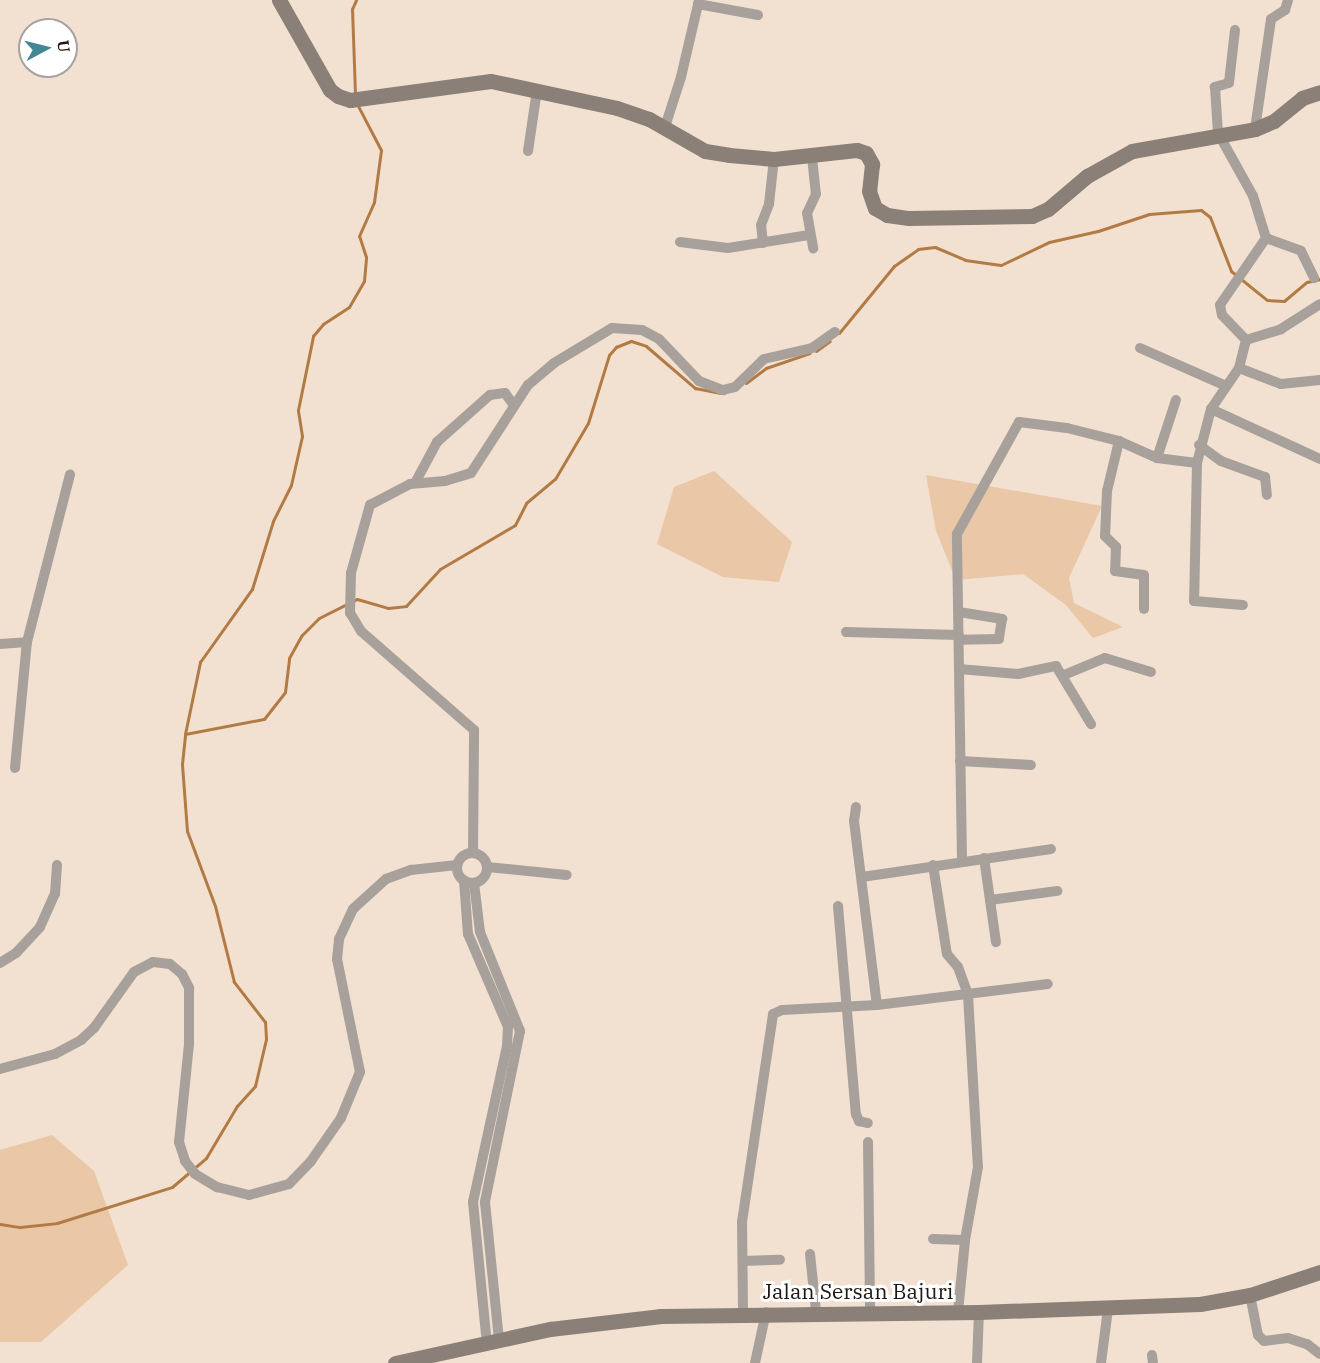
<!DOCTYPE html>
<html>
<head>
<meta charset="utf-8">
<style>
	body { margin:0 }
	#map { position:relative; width:1320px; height:1363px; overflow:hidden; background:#f2e1d1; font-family:"IBM Plex Serif",serif }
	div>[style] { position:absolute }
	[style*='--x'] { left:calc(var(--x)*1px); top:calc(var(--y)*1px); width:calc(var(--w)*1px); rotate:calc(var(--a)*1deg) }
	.green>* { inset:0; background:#eac7a6 }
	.stream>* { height:3px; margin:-1.5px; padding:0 1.5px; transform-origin:1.5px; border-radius:1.5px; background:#b27b45 }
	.street>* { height:10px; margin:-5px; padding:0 5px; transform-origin:5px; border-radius:5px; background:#a8a19b }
	.street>.ring { margin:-5px; padding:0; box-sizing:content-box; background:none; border:10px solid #a8a19b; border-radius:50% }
	.secondary>* { height:15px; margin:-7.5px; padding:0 7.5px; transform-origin:7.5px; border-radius:7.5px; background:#8b8077 }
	span { translate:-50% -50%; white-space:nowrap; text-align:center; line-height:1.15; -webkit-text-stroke:6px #fff; paint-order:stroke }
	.street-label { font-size:21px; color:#1e1812 }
	.north { position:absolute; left:18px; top:18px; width:60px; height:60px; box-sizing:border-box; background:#fff; border:2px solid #a5a3a0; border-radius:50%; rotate:83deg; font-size:16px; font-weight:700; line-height:24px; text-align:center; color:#1e1812 }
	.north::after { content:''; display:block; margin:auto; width:21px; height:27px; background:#438796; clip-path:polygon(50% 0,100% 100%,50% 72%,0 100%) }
</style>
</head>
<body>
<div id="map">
	<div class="green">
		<div style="clip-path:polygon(714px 471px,792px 542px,779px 582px,723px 577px,657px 544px,674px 487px)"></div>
		<div style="clip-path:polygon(926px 475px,1102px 506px,1069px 578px,1074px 603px,1123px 627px,1093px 638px,1066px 605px,1023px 574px,956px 580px,936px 531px)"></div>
		<div style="clip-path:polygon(52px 1135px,94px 1171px,128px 1265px,41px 1342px,0 1342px,0 1150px)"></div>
	</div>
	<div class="stream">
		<div style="--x:355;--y:94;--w:85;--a:-92"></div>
		<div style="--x:352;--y:9;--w:10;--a:-66"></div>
		<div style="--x:839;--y:333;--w:87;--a:-50.6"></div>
		<div style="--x:894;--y:266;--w:29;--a:-35"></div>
		<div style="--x:918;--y:249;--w:17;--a:-7"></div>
		<div style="--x:935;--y:247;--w:33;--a:23"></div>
		<div style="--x:965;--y:260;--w:36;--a:8"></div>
		<div style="--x:1001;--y:265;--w:53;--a:-25.6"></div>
		<div style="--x:1049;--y:242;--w:50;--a:-12.7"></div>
		<div style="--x:1098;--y:231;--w:54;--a:-18.4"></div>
		<div style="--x:1149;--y:214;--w:52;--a:-4.4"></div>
		<div style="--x:1201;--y:210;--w:11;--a:38"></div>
		<div style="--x:1210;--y:217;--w:58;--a:68.7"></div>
		<div style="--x:1231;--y:271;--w:46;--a:38.9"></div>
		<div style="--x:1267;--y:300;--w:17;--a:3"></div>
		<div style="--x:1284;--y:301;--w:30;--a:-40"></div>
		<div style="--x:1307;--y:282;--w:13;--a:-13"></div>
		<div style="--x:816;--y:351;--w:17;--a:-36"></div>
		<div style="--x:746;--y:383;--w:25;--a:-37"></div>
		<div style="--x:766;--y:368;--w:46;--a:-18.8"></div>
		<div style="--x:185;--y:734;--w:80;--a:-10.8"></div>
		<div style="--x:264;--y:719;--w:34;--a:-52"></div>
		<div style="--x:285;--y:692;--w:34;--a:-83"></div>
		<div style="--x:289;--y:658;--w:26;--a:-61"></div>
		<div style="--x:302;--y:635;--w:24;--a:-45"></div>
		<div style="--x:319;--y:618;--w:42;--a:-26.6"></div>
		<div style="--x:357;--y:599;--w:32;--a:16"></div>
		<div style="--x:388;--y:608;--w:18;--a:-6"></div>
		<div style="--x:406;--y:606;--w:50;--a:-47.4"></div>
		<div style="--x:440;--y:569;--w:87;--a:-30.4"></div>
		<div style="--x:515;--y:525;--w:25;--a:-63"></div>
		<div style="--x:526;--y:503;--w:38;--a:-40"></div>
		<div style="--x:555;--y:479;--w:65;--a:-59.5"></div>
		<div style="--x:588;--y:423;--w:71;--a:-72.8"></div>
		<div style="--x:609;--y:355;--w:11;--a:-49"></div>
		<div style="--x:616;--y:347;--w:16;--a:-22"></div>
		<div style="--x:631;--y:341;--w:16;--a:18"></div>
		<div style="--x:646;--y:346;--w:65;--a:40.6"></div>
		<div style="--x:695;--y:388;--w:26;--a:11"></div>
		<div style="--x:0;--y:1224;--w:20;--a:9"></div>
		<div style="--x:20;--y:1227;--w:37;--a:-6"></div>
		<div style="--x:57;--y:1223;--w:121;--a:-17.4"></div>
		<div style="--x:172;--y:1187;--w:45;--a:-40.5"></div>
		<div style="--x:206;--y:1158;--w:61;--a:-59.2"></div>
		<div style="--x:237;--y:1106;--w:27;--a:-48"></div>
		<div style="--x:255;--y:1086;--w:48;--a:-76.8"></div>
		<div style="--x:266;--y:1039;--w:17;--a:-93"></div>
		<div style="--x:265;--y:1022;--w:51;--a:-127.8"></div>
		<div style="--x:234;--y:982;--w:78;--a:-104"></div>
		<div style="--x:215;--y:906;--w:80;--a:-110.5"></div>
		<div style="--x:187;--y:831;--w:67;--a:-94.3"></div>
		<div style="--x:182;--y:764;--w:30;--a:-84"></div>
		<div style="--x:185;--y:734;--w:74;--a:-78.2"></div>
		<div style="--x:200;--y:662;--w:90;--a:-54.5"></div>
		<div style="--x:252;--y:589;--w:71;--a:-72.8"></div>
		<div style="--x:273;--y:521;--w:40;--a:-63.4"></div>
		<div style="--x:291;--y:485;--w:50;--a:-77.3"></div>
		<div style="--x:302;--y:436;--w:26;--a:-99"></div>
		<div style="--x:298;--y:410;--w:76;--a:-78.5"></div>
		<div style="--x:313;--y:336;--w:16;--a:-50"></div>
		<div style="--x:323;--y:324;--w:31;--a:-33"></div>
		<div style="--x:349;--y:307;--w:30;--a:-60"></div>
		<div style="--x:364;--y:281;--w:24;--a:-85"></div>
		<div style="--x:366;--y:257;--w:22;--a:-108"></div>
		<div style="--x:359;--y:236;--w:37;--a:-66"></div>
		<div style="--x:374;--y:202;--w:52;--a:-82.3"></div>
		<div style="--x:381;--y:150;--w:52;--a:-117.6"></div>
	</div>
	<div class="street">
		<div style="--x:698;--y:4;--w:61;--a:10.4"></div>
		<div style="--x:1235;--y:30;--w:53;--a:96.5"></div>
		<div style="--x:1229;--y:83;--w:15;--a:164"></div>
		<div style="--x:1215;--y:87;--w:46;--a:86.3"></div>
		<div style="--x:1218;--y:133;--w:72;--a:60.9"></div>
		<div style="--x:1253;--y:196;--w:44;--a:72.8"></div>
		<div style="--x:1266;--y:238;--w:81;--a:124.5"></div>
		<div style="--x:1220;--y:305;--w:10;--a:79"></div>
		<div style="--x:1222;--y:315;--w:35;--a:46"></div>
		<div style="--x:1246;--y:340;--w:29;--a:104"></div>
		<div style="--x:1255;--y:129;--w:111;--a:-81.7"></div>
		<div style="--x:1271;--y:19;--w:17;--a:-33"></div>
		<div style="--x:1285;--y:10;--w:10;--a:-73"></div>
		<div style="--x:664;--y:130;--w:56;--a:-72.2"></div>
		<div style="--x:681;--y:77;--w:79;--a:-76.8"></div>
		<div style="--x:528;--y:151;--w:62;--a:-81.6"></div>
		<div style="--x:812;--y:157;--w:37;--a:84"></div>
		<div style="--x:816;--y:194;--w:21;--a:115"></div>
		<div style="--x:807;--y:213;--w:36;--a:80"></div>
		<div style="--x:1266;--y:238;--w:37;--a:20"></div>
		<div style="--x:1301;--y:251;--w:30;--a:64"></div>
		<div style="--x:680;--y:242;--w:48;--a:7.1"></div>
		<div style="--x:728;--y:248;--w:82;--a:-9.1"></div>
		<div style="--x:763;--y:243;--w:18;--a:-96"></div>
		<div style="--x:761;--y:225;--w:22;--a:-69"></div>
		<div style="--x:769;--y:204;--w:45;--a:-83.7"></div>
		<div style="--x:1246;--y:340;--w:37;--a:-17"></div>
		<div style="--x:1281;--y:329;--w:46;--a:-32.7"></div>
		<div style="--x:1140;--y:348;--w:92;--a:23.8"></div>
		<div style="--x:1211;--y:409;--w:120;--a:24.6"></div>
		<div style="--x:1119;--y:441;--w:51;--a:103.5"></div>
		<div style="--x:1107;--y:491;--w:45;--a:92.5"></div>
		<div style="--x:1105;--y:536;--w:16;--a:45"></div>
		<div style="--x:1116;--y:547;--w:24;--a:92"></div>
		<div style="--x:1115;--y:571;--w:29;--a:8"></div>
		<div style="--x:1144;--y:575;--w:34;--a:90"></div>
		<div style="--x:1199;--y:445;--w:27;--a:36"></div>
		<div style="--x:1221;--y:461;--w:47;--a:20"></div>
		<div style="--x:1265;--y:477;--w:18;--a:84"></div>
		<div style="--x:1157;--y:458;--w:61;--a:-71.9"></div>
		<div style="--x:1197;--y:463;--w:138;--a:91.2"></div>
		<div style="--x:1194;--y:601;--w:49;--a:4.7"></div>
		<div style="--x:415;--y:483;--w:47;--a:-61.8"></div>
		<div style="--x:437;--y:442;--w:71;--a:-41.6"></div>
		<div style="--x:490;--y:395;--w:15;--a:-8"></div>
		<div style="--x:505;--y:393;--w:14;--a:54"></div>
		<div style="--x:959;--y:612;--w:44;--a:9.2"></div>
		<div style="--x:1002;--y:619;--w:20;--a:99"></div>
		<div style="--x:999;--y:639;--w:39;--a:179"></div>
		<div style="--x:846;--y:632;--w:113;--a:1.5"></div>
		<div style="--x:0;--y:644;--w:27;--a:-4"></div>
		<div style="--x:27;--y:642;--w:173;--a:-75.6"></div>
		<div style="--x:959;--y:669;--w:59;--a:4.8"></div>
		<div style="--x:1018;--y:674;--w:39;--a:-12"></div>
		<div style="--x:1056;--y:666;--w:68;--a:58.9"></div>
		<div style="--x:1064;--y:675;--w:44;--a:-22.5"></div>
		<div style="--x:1105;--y:658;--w:48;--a:16.9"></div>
		<div style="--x:960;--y:761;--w:71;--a:3.2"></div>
		<div style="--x:15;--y:768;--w:127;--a:-84.6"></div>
		<div style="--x:856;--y:807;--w:14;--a:98"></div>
		<div style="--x:854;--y:821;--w:185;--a:82.9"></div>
		<div style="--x:473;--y:853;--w:123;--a:-89.5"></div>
		<div style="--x:474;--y:730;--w:150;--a:-138.8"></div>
		<div style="--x:361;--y:631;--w:21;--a:-121"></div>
		<div style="--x:350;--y:613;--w:40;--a:-88.6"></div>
		<div style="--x:351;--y:573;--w:71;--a:-74.4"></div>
		<div style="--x:370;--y:505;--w:45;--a:-27.7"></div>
		<div style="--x:410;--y:484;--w:35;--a:-5"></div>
		<div style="--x:445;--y:481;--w:27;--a:-17"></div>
		<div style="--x:471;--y:473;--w:105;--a:-57.1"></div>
		<div style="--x:528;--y:385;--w:34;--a:-40"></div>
		<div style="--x:554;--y:363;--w:68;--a:-31.1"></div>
		<div style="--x:612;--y:328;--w:30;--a:4"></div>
		<div style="--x:642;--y:330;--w:19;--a:28"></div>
		<div style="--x:659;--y:339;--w:58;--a:46.4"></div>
		<div style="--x:699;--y:381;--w:26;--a:21"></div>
		<div style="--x:723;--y:390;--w:12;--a:-14"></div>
		<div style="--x:735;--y:387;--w:40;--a:-44"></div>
		<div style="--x:764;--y:359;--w:49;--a:-12.9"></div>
		<div style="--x:812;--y:348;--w:28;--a:-35"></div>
		<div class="ring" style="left:457px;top:853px;width:20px;height:20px"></div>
		<div style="--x:984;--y:858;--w:85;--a:81.9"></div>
		<div style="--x:962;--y:861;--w:327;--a:-90.9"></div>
		<div style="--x:957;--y:534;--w:128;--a:-61"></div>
		<div style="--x:1019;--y:422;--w:48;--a:7.1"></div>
		<div style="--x:1067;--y:428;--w:54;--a:14"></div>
		<div style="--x:1119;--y:441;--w:42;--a:24.1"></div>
		<div style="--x:1157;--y:458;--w:40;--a:7.1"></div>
		<div style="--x:1197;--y:463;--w:56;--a:-75.5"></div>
		<div style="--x:1211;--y:409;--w:50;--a:-55.7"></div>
		<div style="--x:1239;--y:368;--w:45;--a:20.9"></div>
		<div style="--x:1281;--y:384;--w:39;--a:-6"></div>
		<div style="--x:933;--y:865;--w:90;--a:81.1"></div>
		<div style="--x:947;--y:954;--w:17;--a:50"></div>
		<div style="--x:958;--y:967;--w:30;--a:70"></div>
		<div style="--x:968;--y:995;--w:172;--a:86.7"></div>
		<div style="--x:978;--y:1167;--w:74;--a:100.1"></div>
		<div style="--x:965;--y:1240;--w:32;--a:-178"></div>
		<div style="--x:487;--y:867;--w:80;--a:5.7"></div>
		<div style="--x:862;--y:877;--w:191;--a:-8.4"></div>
		<div style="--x:464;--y:880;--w:54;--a:85.8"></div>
		<div style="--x:468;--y:934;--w:101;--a:66.7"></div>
		<div style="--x:508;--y:1027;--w:19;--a:93"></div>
		<div style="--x:507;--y:1046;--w:160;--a:102.3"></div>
		<div style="--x:473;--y:1202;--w:143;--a:84.4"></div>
		<div style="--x:474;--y:883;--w:49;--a:83"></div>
		<div style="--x:480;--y:932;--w:107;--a:68"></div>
		<div style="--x:520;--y:1031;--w:175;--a:101.6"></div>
		<div style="--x:485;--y:1202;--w:140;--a:84.2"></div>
		<div style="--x:990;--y:900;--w:68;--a:-7.7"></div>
		<div style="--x:838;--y:906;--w:209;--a:85.1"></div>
		<div style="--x:856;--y:1114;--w:8;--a:67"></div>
		<div style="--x:859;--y:1121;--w:9;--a:13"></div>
		<div style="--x:0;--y:963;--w:19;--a:-32"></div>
		<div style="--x:16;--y:953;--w:35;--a:-47"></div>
		<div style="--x:40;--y:927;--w:36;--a:-66"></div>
		<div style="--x:55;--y:894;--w:29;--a:-86"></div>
		<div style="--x:0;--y:1069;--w:57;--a:-15.3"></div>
		<div style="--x:55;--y:1054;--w:30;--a:-28"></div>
		<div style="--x:81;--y:1040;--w:18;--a:-43"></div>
		<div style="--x:94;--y:1028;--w:69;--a:-54.5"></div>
		<div style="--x:134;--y:972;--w:21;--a:-28"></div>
		<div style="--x:153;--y:962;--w:17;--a:7"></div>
		<div style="--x:170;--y:964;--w:16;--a:40"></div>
		<div style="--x:182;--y:974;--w:16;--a:63"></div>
		<div style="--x:189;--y:988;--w:56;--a:90"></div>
		<div style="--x:189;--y:1044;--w:99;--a:95.8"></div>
		<div style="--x:179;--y:1142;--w:20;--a:72"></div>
		<div style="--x:185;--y:1161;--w:16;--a:52"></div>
		<div style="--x:195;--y:1174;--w:26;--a:31"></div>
		<div style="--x:217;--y:1187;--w:33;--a:14"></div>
		<div style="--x:249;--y:1195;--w:41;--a:-15.4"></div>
		<div style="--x:289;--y:1184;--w:32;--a:-46"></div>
		<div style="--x:311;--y:1161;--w:52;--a:-55.1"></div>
		<div style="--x:341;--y:1118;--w:50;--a:-67.6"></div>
		<div style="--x:360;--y:1072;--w:115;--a:-101.5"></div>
		<div style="--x:337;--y:959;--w:20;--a:-84"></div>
		<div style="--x:339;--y:939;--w:33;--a:-65"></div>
		<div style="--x:353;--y:909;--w:45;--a:-42.3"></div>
		<div style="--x:386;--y:879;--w:27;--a:-20"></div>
		<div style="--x:411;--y:870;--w:46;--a:-6.2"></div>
		<div style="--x:868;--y:1142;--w:169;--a:89.3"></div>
		<div style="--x:810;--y:1254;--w:57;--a:84"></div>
		<div style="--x:743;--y:1261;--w:37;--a:-2"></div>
		<div style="--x:1250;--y:1295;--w:41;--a:78.7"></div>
		<div style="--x:1258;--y:1335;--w:8;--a:45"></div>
		<div style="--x:1264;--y:1341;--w:24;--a:-7"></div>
		<div style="--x:1288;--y:1338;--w:20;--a:18"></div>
		<div style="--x:1307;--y:1344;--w:16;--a:38"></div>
		<div style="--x:743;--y:1312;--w:90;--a:-90.6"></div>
		<div style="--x:742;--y:1222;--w:210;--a:-81.5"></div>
		<div style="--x:773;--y:1014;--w:10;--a:-24"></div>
		<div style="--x:782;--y:1010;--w:95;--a:-3"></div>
		<div style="--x:877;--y:1005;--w:172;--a:-7"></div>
		<div style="--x:958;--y:1312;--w:72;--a:-84.4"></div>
		<div style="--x:1152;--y:1355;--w:8;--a:83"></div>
		<div style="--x:755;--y:1363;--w:52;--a:-77.8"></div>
		<div style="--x:977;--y:1363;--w:51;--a:-87.8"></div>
		<div style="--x:1101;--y:1363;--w:54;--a:-82.6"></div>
	</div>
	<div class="secondary">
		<div style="--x:279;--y:0;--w:103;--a:60.5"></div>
		<div style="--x:330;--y:90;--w:10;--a:37"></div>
		<div style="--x:338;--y:96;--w:13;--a:18"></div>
		<div style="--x:350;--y:100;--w:142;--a:-7.7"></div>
		<div style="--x:491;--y:81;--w:129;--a:12.1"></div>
		<div style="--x:617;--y:108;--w:34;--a:19"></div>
		<div style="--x:649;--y:119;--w:64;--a:29.7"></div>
		<div style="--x:705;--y:151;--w:24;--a:9"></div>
		<div style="--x:729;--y:155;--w:45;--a:5.1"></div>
		<div style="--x:774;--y:159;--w:83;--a:-6.2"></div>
		<div style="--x:857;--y:150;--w:9;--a:18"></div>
		<div style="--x:866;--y:153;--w:13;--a:61"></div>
		<div style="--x:872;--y:164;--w:27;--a:96"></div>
		<div style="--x:869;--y:191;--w:18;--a:71"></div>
		<div style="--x:875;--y:208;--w:14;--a:30"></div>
		<div style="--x:887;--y:215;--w:22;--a:8"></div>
		<div style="--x:909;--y:218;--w:123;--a:-0.9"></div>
		<div style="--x:1032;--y:216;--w:17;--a:-24"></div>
		<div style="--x:1048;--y:209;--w:51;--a:-40.2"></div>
		<div style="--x:1087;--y:176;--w:51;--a:-29.1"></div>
		<div style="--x:1132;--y:151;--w:125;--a:-10.1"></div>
		<div style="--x:1255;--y:129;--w:21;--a:-23"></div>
		<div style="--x:1274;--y:121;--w:36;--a:-39"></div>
		<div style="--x:1302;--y:98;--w:19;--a:-18"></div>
		<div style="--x:395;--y:1363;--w:159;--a:-12.4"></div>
		<div style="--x:550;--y:1329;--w:112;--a:-6.7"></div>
		<div style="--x:661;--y:1316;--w:318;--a:-0.7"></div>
		<div style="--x:979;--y:1312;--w:221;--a:-2.1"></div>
		<div style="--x:1200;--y:1304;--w:51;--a:-10.2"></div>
		<div style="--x:1250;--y:1295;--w:74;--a:-18.2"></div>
	</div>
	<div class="street-label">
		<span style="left:858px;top:1291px">Jalan Sersan Bajuri</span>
	</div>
	<div class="north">U</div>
</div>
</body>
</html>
